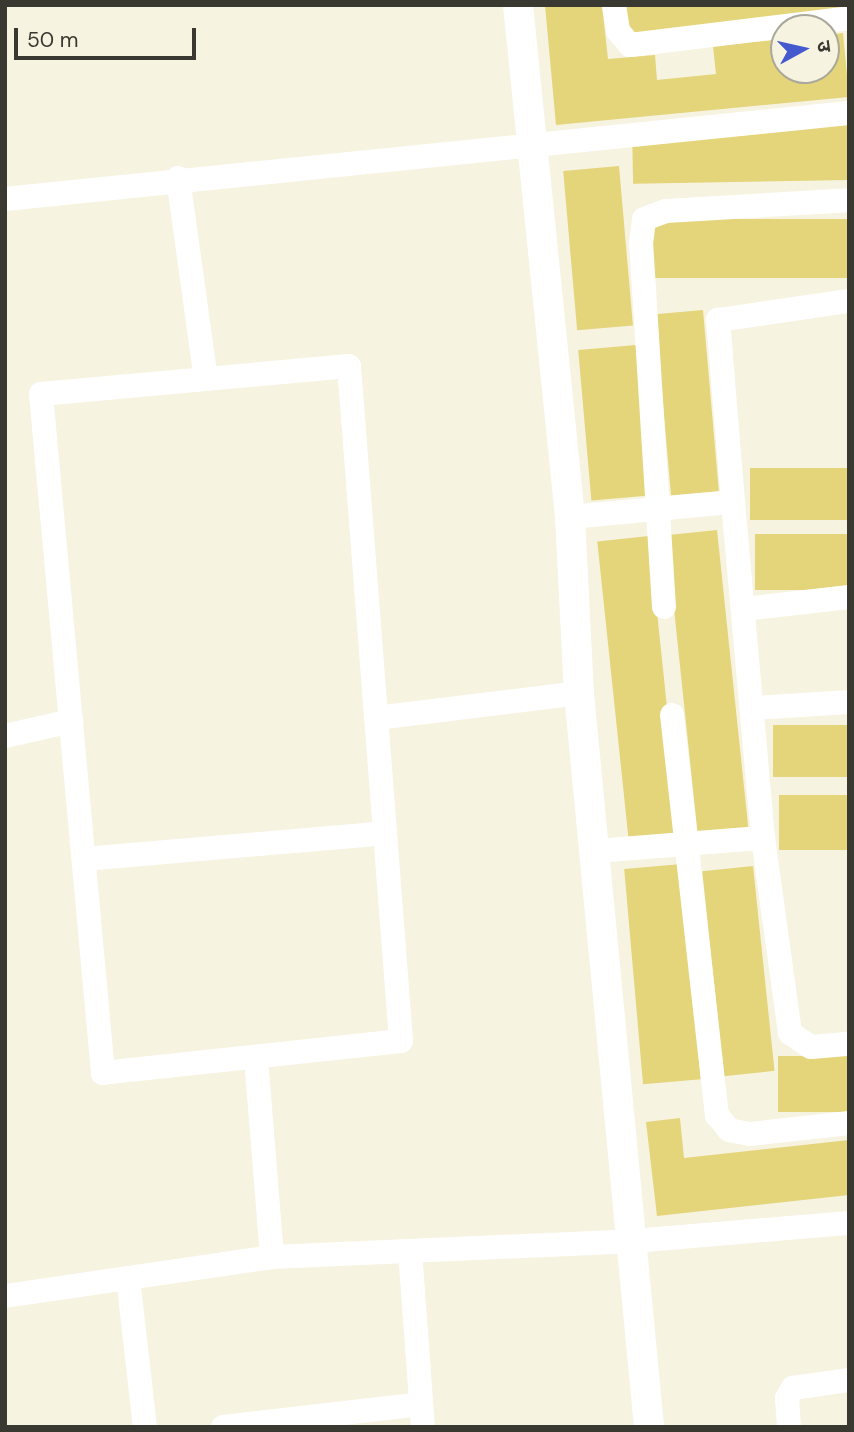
<!DOCTYPE html>
<html>
<head>
<meta charset="utf-8">
<style>
	body { margin:0 }
	#map { position:relative; width:854px; height:1432px; overflow:hidden; background:#f6f3e1; font-family:"DM Sans","Noto Sans Devanagari",sans-serif }
	div>[style] { position:absolute }
	[style*='--x'] { left:calc(var(--x)*1px); top:calc(var(--y)*1px); width:calc(var(--w)*1px); rotate:calc(var(--a)*1deg) }
	.building>* { inset:0; background:#e4d47a; transform-origin:0 0 }
	.minor>* { height:24px; margin:-12px; padding:0 12px; transform-origin:12px; border-radius:12px; background:#fff }
	.tertiary>* { height:30px; margin:-15px; padding:0 15px; transform-origin:15px; border-radius:15px; background:#fff }
	span { translate:-50% -50%; white-space:nowrap; text-align:center; line-height:1.15; -webkit-text-stroke:7px #f6f3e1; paint-order:stroke }
	.frame { position:absolute; inset:0; border:7px solid #393831; pointer-events:none }
	.north { position:absolute; left:770px; top:14px; width:70px; height:70px; box-sizing:border-box; background:#f6f3e1; border:2px solid #aaa89b; border-radius:50%; rotate:82deg; font-size:19px; font-weight:700; line-height:28px; text-align:center; color:#393831 }
	.north::after { content:''; display:block; margin:auto; width:24px; height:32px; background:#4459cd; clip-path:polygon(50% 0,100% 100%,50% 72%,0 100%) }
	.scale { position:absolute; left:14px; top:28px; width:182px; height:32px; box-sizing:border-box; border:4px solid #393831; border-top:0; padding-left:9px; font-size:21px; line-height:24px; white-space:nowrap; color:#393831; -webkit-text-stroke:5px #f6f3e1; paint-order:stroke }
</style>
</head>
<body>
<div id="map">
	<div class="building">
		<div style="clip-path:polygon(545px 5px,602px 5px,608px 59px,655px 55px,657px 80px,716px 74px,713px 46px,784px 39px,784px 70px,826px 70px,826px 35px,843px 33px,849px 97px,556px 125px)"></div>
		<div style="clip-path:polygon(625px 5px,847px 5px,848px 15px,628px 37px)"></div>
		<div style="left:848px;top:120px;width:60px;height:216px;rotate:89deg"></div>
		<div style="left:619px;top:166px;width:160px;height:56px;rotate:85deg"></div>
		<div style="left:849px;top:219px;width:59px;height:198px;rotate:90deg"></div>
		<div style="left:703px;top:310px;width:182px;height:48px;rotate:85deg"></div>
		<div style="left:636px;top:345px;width:151px;height:58px;rotate:85deg"></div>
		<div style="left:849px;top:468px;width:52px;height:99px;rotate:90deg"></div>
		<div style="left:717px;top:530px;width:302px;height:51px;rotate:84deg"></div>
		<div style="left:849px;top:534px;width:56px;height:94px;rotate:90deg"></div>
		<div style="left:649px;top:536px;width:305px;height:52px;rotate:84deg"></div>
		<div style="left:849px;top:725px;width:52px;height:76px;rotate:90deg"></div>
		<div style="left:849px;top:795px;width:55px;height:70px;rotate:90deg"></div>
		<div style="left:682px;top:864px;width:216px;height:58px;rotate:85deg"></div>
		<div style="left:753px;top:866px;width:206px;height:51px;rotate:84deg"></div>
		<div style="left:849px;top:1056px;width:56px;height:71px;rotate:90deg"></div>
		<div style="clip-path:polygon(680px 1118px,684px 1158px,849px 1140px,849px 1195px,657px 1216px,646px 1122px)"></div>
	</div>
	<div class="minor">
		<div style="--x:614;--y:5;--w:26;--a:81"></div>
		<div style="--x:618;--y:31;--w:18;--a:49"></div>
		<div style="--x:630;--y:45;--w:221;--a:-7"></div>
		<div style="--x:178;--y:178;--w:203;--a:82.1"></div>
		<div style="--x:5;--y:199;--w:848;--a:-5.82"></div>
		<div style="--x:349;--y:366;--w:677;--a:85.59"></div>
		<div style="--x:401;--y:1041;--w:300;--a:173.9"></div>
		<div style="--x:103;--y:1073;--w:682;--a:-95.22"></div>
		<div style="--x:41;--y:394;--w:309;--a:-5.2"></div>
		<div style="--x:570;--y:517;--w:164;--a:-5.3"></div>
		<div style="--x:733;--y:502;--w:183;--a:-94.7"></div>
		<div style="--x:718;--y:320;--w:132;--a:-8.3"></div>
		<div style="--x:664;--y:607;--w:364;--a:-93.6"></div>
		<div style="--x:641;--y:244;--w:25;--a:-83"></div>
		<div style="--x:644;--y:219;--w:23;--a:-20"></div>
		<div style="--x:666;--y:211;--w:183;--a:-3.4"></div>
		<div style="--x:744;--y:609;--w:106;--a:-6.5"></div>
		<div style="--x:754;--y:708;--w:95;--a:-3.6"></div>
		<div style="--x:672;--y:715;--w:403;--a:83.6"></div>
		<div style="--x:717;--y:1115;--w:19;--a:51"></div>
		<div style="--x:729;--y:1130;--w:21;--a:11"></div>
		<div style="--x:750;--y:1134;--w:100;--a:-6.3"></div>
		<div style="--x:376;--y:718;--w:205;--a:-7"></div>
		<div style="--x:5;--y:736;--w:68;--a:-12.8"></div>
		<div style="--x:763;--y:838;--w:197;--a:82.1"></div>
		<div style="--x:790;--y:1033;--w:25;--a:34"></div>
		<div style="--x:811;--y:1047;--w:38;--a:-5"></div>
		<div style="--x:596;--y:851;--w:168;--a:-4.5"></div>
		<div style="--x:763;--y:838;--w:337;--a:-95.1"></div>
		<div style="--x:84;--y:859;--w:302;--a:-4.9"></div>
		<div style="--x:256;--y:1058;--w:200;--a:85.4"></div>
		<div style="--x:410;--y:1251;--w:176;--a:85.8"></div>
		<div style="--x:128;--y:1278;--w:150;--a:83.5"></div>
		<div style="--x:5;--y:1296;--w:270;--a:-8.3"></div>
		<div style="--x:272;--y:1257;--w:361;--a:-2.5"></div>
		<div style="--x:633;--y:1241;--w:217;--a:-4.8"></div>
		<div style="--x:223;--y:1427;--w:199;--a:-6.6"></div>
		<div style="--x:789;--y:1427;--w:29;--a:-94"></div>
		<div style="--x:787;--y:1398;--w:12;--a:-59"></div>
		<div style="--x:793;--y:1388;--w:57;--a:-8.1"></div>
	</div>
	<div class="tertiary">
		<div style="--x:518;--y:5;--w:515;--a:84.2"></div>
		<div style="--x:570;--y:517;--w:176;--a:87.1"></div>
		<div style="--x:579;--y:693;--w:737;--a:84.55"></div>
	</div>
	<div class="frame"></div>
	<div class="north">उ</div>
	<div class="scale">50 m</div>
</div>
</body>
</html>
